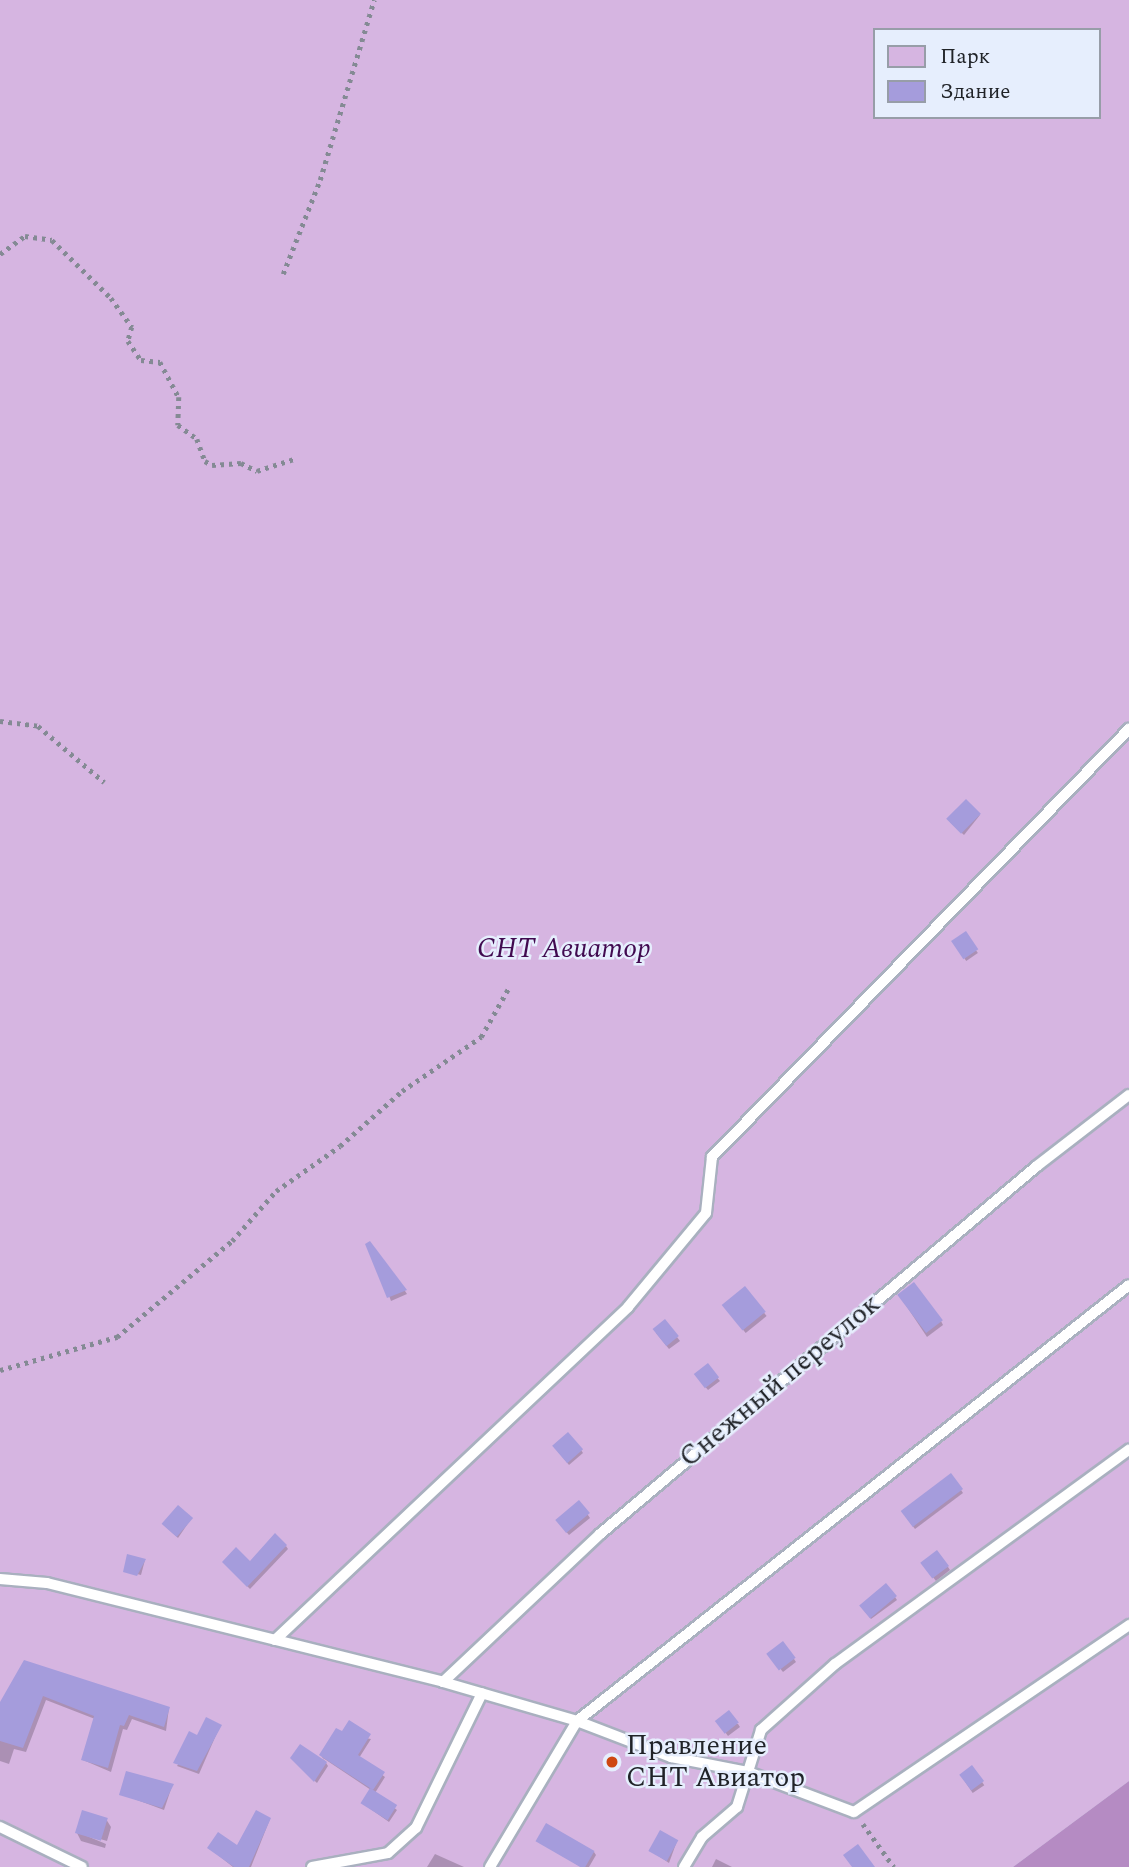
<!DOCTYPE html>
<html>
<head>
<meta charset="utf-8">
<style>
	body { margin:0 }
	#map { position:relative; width:1129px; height:1867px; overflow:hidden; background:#d9e1f0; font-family:Spectral,serif }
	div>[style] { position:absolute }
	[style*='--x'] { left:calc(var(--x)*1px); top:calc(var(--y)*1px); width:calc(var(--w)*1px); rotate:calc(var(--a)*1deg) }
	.green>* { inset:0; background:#d6b5e1 }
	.forest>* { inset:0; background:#b58bc3 }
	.shadow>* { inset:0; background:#0003; transform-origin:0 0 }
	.building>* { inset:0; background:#a59cdc; transform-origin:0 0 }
	.path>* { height:4.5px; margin-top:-2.25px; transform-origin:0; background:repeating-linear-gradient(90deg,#848a94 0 3.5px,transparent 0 8.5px) }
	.roads { filter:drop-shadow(2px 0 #a9b0bf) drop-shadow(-2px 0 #a9b0bf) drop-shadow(0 2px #a9b0bf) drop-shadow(0 -2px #a9b0bf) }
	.service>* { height:10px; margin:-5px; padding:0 5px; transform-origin:5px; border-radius:5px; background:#fff }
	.dots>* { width:19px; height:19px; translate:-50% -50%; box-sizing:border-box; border:4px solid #e6eefd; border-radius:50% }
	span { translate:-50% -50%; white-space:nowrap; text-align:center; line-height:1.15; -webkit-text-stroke:5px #e6eefd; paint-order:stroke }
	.park-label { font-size:28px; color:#410a50; font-style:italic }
	.street-label { font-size:28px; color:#202328 }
	.poi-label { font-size:28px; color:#202328 }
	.left { translate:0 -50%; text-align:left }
	.legend { position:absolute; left:873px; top:28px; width:228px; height:91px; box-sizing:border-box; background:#e6eefd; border:2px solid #979da8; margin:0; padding:9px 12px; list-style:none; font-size:21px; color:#202328 }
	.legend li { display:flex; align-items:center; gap:14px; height:35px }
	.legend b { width:35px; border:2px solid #979da8 }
</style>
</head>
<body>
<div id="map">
	<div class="green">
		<div style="clip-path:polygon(evenodd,0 0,1129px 0,1129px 1781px,1013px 1867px,0 1867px,0 0,875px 30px,1099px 30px,1099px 117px,875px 117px,875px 30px)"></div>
	</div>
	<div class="forest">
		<div style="clip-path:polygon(1129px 1781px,1129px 1867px,1013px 1867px)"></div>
	</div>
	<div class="shadow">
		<div style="clip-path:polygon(980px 815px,964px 835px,950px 822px)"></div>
		<div style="left:965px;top:934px;width:23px;height:14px;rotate:56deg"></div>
		<div style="clip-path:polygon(370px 1244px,405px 1291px,407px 1294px,391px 1301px)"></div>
		<div style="left:744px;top:1288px;width:36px;height:27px;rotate:51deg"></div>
		<div style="clip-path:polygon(899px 1295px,941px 1321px,943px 1325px,927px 1337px)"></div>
		<div style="clip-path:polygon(665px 1321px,680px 1341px,669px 1349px,656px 1333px)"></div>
		<div style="clip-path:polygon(707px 1366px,720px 1381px,708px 1390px,698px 1378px)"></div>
		<div style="clip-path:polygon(556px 1449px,581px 1450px,583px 1453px,569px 1465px)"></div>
		<div style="clip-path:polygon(961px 1490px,963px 1493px,915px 1529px,905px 1516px)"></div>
		<div style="clip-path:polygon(579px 1502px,590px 1518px,569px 1535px,559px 1523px)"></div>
		<div style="clip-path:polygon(191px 1519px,178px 1538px,165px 1526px)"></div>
		<div style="clip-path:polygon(286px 1546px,288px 1549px,250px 1589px,226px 1565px,250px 1563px)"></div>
		<div style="clip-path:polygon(145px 1560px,141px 1575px,125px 1571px)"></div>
		<div style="clip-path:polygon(925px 1567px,948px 1567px,950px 1570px,936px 1581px)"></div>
		<div style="clip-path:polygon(895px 1597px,897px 1600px,871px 1619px,862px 1608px)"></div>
		<div style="clip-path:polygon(771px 1657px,794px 1659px,796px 1662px,783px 1672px)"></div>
		<div style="clip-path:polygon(25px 1662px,169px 1708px,166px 1731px,132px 1719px,127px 1730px,123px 1729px,111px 1772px,83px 1760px,95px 1719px,46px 1700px,26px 1752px,14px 1749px,9px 1764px,0 1761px,0 1719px)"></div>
		<div style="clip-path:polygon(719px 1724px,738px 1724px,740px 1727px,728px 1736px)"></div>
		<div style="clip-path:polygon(220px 1726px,199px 1774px,177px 1766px,197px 1737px)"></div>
		<div style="clip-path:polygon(342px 1734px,371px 1739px,359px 1758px,385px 1777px,375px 1793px,397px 1810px,389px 1822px,362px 1803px,371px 1790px,323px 1758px,328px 1766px,317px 1783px,295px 1762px,325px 1762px,321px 1755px)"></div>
		<div style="left:972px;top:1767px;width:22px;height:14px;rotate:56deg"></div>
		<div style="clip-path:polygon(172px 1786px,164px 1810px,121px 1794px)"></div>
		<div style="clip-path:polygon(106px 1819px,111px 1827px,107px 1841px,80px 1833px,106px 1844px,105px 1848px,81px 1841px,77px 1833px)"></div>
		<div style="clip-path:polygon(270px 1819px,251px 1867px,233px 1867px,209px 1848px,238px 1847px)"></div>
		<div style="clip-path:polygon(538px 1841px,594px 1852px,596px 1855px,589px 1867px,581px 1867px)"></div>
		<div style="clip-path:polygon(677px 1841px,669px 1863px,651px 1851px)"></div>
		<div style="clip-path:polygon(435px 1854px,464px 1867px,427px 1867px)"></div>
		<div style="clip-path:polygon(716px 1859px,732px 1867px,712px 1867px)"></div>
	</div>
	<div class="building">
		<div style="left:966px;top:799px;width:21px;height:28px;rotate:45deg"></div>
		<div style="left:966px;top:931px;width:22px;height:18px;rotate:56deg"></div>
		<div style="clip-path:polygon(370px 1241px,407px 1290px,387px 1298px,365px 1244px)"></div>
		<div style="left:914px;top:1282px;width:48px;height:21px;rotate:53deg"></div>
		<div style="left:745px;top:1286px;width:33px;height:30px;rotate:51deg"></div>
		<div style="left:665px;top:1319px;width:22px;height:16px;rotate:51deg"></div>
		<div style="left:708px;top:1363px;width:18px;height:18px;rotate:52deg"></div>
		<div style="left:568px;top:1432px;width:23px;height:21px;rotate:49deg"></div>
		<div style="left:951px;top:1473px;width:20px;height:63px;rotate:53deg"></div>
		<div style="left:579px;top:1500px;width:17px;height:31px;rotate:50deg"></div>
		<div style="left:178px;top:1505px;width:20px;height:25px;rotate:41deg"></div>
		<div style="clip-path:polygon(275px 1533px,287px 1545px,247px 1587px,222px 1562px,236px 1547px,250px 1561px)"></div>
		<div style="left:937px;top:1550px;width:20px;height:21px;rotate:53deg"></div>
		<div style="clip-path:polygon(127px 1554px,146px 1559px,137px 1576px,123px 1572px)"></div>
		<div style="left:886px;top:1583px;width:17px;height:35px;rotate:50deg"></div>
		<div style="left:783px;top:1641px;width:21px;height:21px;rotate:53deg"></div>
		<div style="clip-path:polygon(24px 1660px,170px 1707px,164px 1727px,129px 1715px,124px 1726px,120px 1725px,108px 1768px,81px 1760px,94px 1716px,43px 1696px,23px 1748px,0 1741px,0 1702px)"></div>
		<div style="left:729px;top:1710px;width:16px;height:18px;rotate:52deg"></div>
		<div style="clip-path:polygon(206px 1717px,222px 1725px,197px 1771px,173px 1763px,189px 1731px,197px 1735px)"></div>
		<div style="clip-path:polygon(349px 1720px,371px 1734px,358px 1755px,385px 1772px,373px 1790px,319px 1755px,336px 1728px,342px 1731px)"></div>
		<div style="clip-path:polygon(300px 1744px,327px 1762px,314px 1782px,290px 1758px)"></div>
		<div style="left:972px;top:1765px;width:20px;height:16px;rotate:53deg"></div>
		<div style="clip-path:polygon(126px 1771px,174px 1784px,162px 1808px,119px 1795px)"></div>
		<div style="left:370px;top:1788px;width:32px;height:18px;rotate:32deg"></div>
		<div style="left:82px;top:1810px;width:27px;height:24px;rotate:17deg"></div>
		<div style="clip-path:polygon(256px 1810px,271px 1818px,249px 1867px,234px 1867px,207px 1848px,218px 1832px,237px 1845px)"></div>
		<div style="left:546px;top:1823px;width:56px;height:21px;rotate:30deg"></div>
		<div style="left:660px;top:1830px;width:21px;height:24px;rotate:29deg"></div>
		<div style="clip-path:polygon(858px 1844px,875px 1867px,852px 1867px,843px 1855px)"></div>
	</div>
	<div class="path">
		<div style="--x:0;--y:254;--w:31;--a:-36"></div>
		<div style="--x:25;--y:236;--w:27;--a:8"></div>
		<div style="--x:52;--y:240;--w:83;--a:44.5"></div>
		<div style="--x:111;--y:298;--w:36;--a:54"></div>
		<div style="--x:132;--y:327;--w:15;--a:106"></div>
		<div style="--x:128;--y:341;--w:23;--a:56"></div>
		<div style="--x:141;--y:360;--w:19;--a:6"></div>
		<div style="--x:160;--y:362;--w:40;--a:62"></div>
		<div style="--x:179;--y:397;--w:28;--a:92"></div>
		<div style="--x:178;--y:425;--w:24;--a:36"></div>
		<div style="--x:197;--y:439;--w:23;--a:70"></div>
		<div style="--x:205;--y:461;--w:8;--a:30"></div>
		<div style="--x:212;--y:465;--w:29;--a:-4"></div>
		<div style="--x:241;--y:463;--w:18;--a:27"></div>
		<div style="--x:257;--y:471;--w:40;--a:-18"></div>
		<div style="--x:283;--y:274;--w:101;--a:-68.5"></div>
		<div style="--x:320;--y:180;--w:188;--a:-73.3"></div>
		<div style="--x:0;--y:721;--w:38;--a:7"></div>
		<div style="--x:38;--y:726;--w:87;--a:40.3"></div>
		<div style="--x:0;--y:1370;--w:122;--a:-15.8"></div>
		<div style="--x:117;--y:1337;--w:150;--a:-39.9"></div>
		<div style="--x:232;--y:1241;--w:67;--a:-48.7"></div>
		<div style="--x:276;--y:1191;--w:78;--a:-35.1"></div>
		<div style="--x:340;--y:1146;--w:83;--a:-41.6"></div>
		<div style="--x:402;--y:1091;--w:96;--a:-34.4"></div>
		<div style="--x:481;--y:1037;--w:55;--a:-60.6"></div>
		<div style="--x:863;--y:1824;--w:53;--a:54.2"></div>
	</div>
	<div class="roads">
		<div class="service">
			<div style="--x:0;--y:1579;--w:47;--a:4.9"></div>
			<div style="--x:47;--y:1583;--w:408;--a:14"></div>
			<div style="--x:443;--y:1682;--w:140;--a:16.2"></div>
			<div style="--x:577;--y:1721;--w:101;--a:21"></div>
			<div style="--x:671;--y:1757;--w:78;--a:11"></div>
			<div style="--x:748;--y:1772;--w:113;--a:20.7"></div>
			<div style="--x:854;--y:1812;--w:333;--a:-34.2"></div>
			<div style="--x:275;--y:1640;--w:485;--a:-43.3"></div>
			<div style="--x:628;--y:1307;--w:122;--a:-50.3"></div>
			<div style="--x:706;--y:1213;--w:56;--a:-83.9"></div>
			<div style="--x:712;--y:1157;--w:598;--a:-45.75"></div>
			<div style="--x:443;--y:1682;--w:216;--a:-43.3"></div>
			<div style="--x:600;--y:1534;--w:571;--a:-40.1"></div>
			<div style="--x:1037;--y:1166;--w:116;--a:-37.7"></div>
			<div style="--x:0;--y:1827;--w:91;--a:26"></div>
			<div style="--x:312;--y:1867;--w:77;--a:-10.4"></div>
			<div style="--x:388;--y:1853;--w:38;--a:-42"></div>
			<div style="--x:416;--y:1828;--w:150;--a:-63.9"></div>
			<div style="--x:490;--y:1867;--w:170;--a:-59.2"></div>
			<div style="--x:577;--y:1721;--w:703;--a:-38.3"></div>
			<div style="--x:684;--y:1867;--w:35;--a:-59"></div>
			<div style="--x:702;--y:1837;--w:46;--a:-40.6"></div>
			<div style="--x:737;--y:1807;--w:81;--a:-72.7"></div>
			<div style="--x:761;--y:1730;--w:99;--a:-41.7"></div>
			<div style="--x:835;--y:1664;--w:364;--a:-36.1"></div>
		</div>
	</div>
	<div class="dots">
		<div style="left:612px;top:1762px;background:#ce4711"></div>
	</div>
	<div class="park-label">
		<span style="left:564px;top:949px">СНТ Авиатор</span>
	</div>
	<div class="street-label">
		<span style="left:780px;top:1381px;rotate:-40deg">Снежный переулок</span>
	</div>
	<div class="poi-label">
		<span class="left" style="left:626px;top:1762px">Правление<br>СНТ Авиатор</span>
	</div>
	<ul class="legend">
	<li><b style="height:19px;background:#d6b5e1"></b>Парк</li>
	<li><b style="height:19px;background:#a59cdc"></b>Здание</li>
	</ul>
</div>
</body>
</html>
